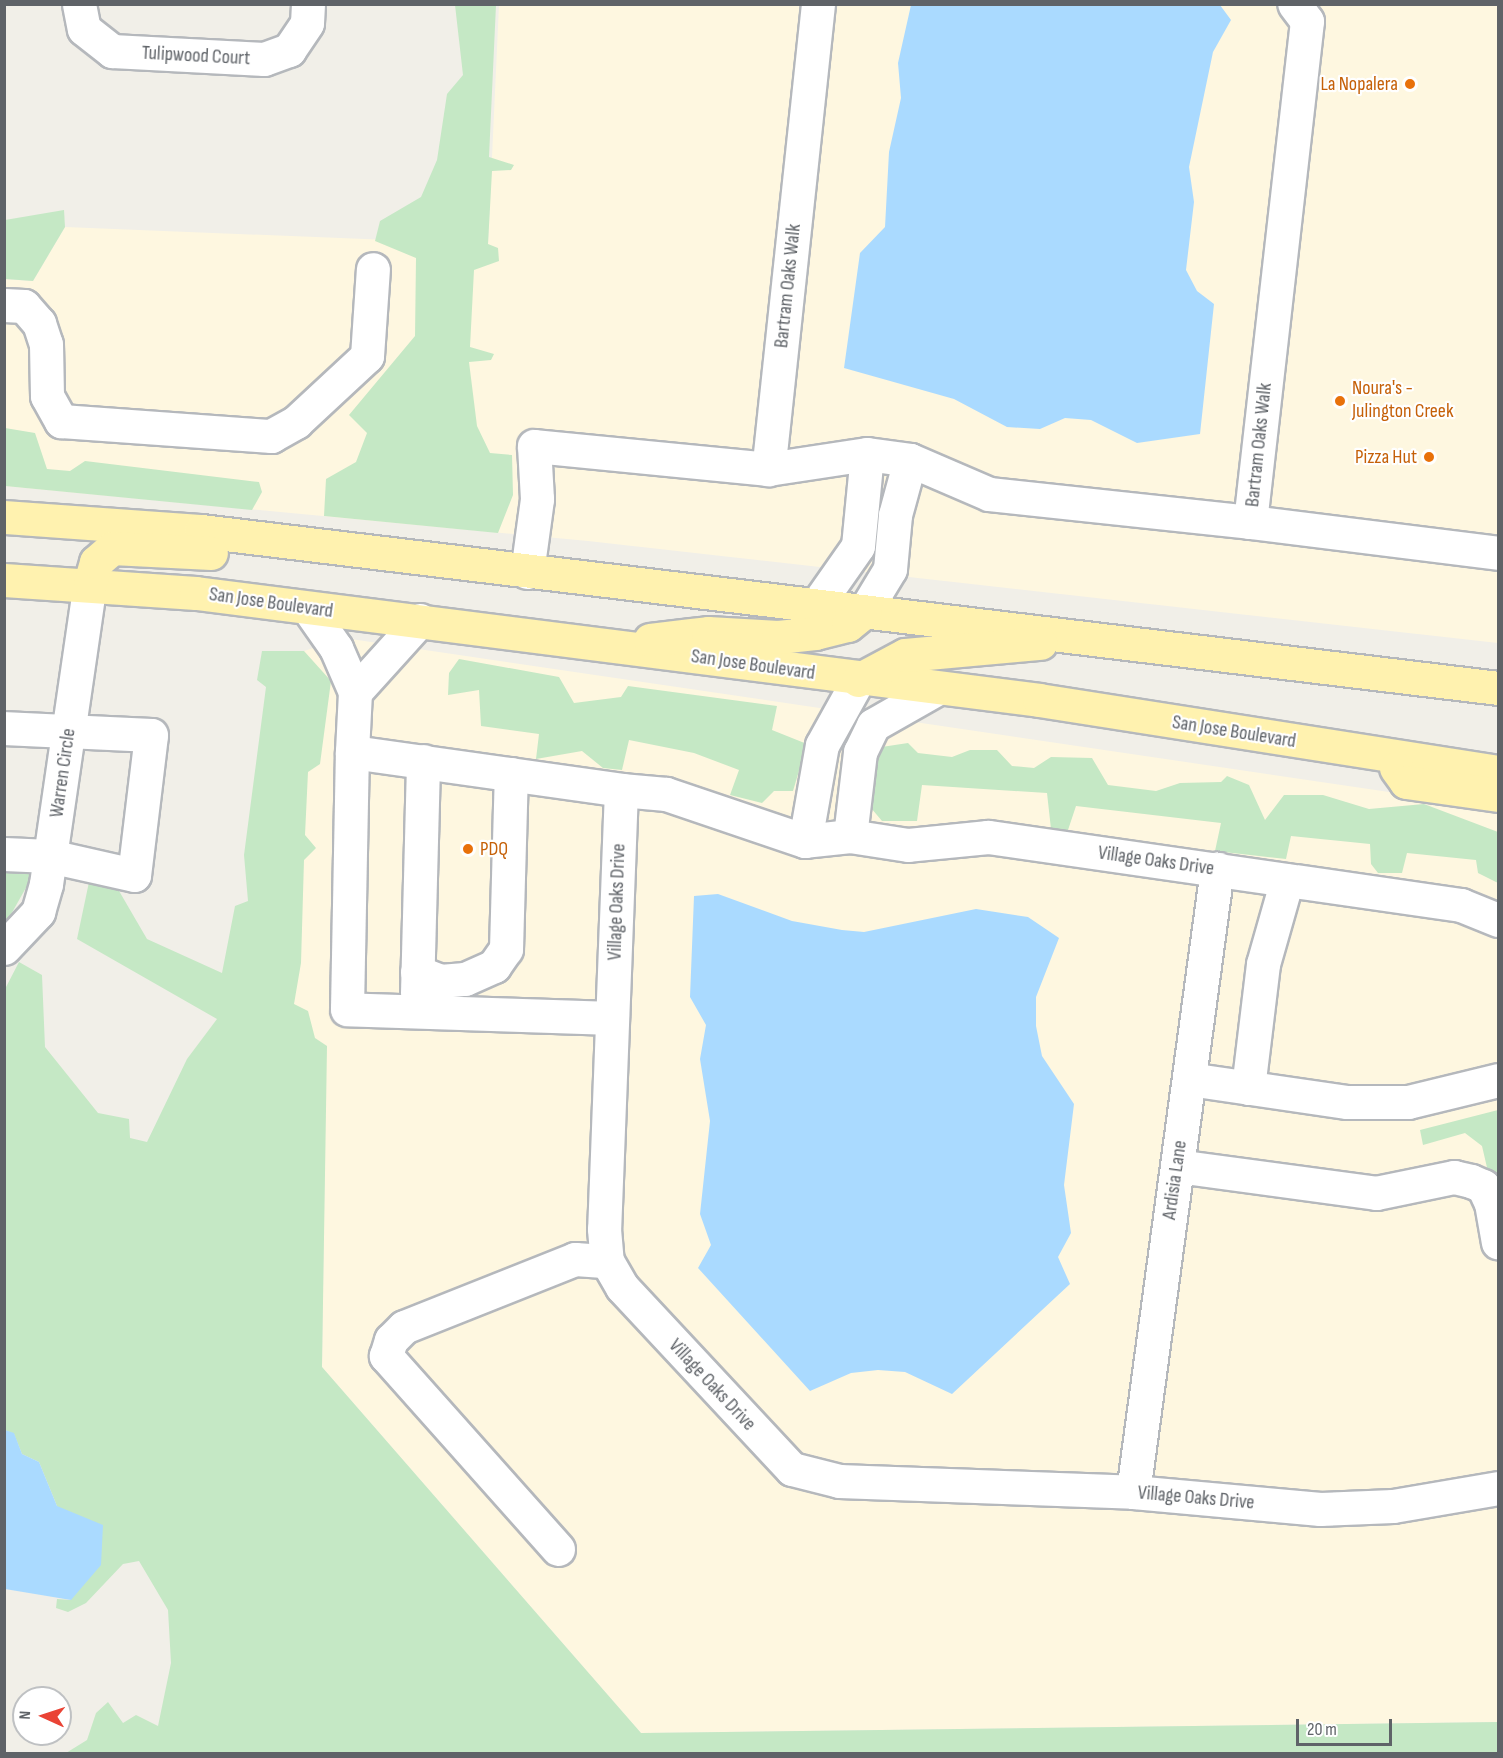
<!DOCTYPE html>
<html>
<head>
<meta charset="utf-8">
<style>
	body { margin:0 }
	#map { position:relative; width:1503px; height:1758px; overflow:hidden; background:#f1efe8; font-family:"Sofia Sans Condensed",sans-serif }
	div>[style] { position:absolute }
	[style*='--x'] { left:calc(var(--x)*1px); top:calc(var(--y)*1px); width:calc(var(--w)*1px); rotate:calc(var(--a)*1deg) }
	.commercial>* { inset:0; background:#fef7e0 }
	.green>* { inset:0; background:#c5e8c5 }
	.water>* { inset:0; background:#aadaff }
	.roads { filter:drop-shadow(2px 0 #b5b8bc) drop-shadow(-2px 0 #b5b8bc) drop-shadow(0 2px #b5b8bc) drop-shadow(0 -2px #b5b8bc) }
	.minor>* { height:33px; margin:-16.5px; padding:0 16.5px; transform-origin:16.5px; border-radius:16.5px; background:#fff }
	.major>* { height:33px; margin:-16.5px; padding:0 16.5px; transform-origin:16.5px; border-radius:16.5px; background:#fff2af }
	.dots>* { width:16px; height:16px; translate:-50% -50%; box-sizing:border-box; border:3px solid #fff; border-radius:50% }
	span { translate:-50% -50%; white-space:nowrap; text-align:center; line-height:1.15; -webkit-text-stroke:4.5px #fff; paint-order:stroke }
	.street-label { font-size:20px; color:#5f6368 }
	.food-label { font-size:20px; color:#c56008 }
	.right { translate:-100% -50%; text-align:right }
	.left { translate:0 -50%; text-align:left }
	.frame { position:absolute; inset:0; border:6px solid #5f6368; pointer-events:none }
	.north { position:absolute; left:12px; top:1686px; width:60px; height:60px; box-sizing:border-box; background:#fff; border:2px solid #bfc1c3; border-radius:50%; rotate:273deg; font-size:16px; font-weight:700; line-height:24px; text-align:center; color:#5f6368 }
	.north::after { content:''; display:block; margin:auto; width:21px; height:27px; background:#ea4335; clip-path:polygon(50% 0,100% 100%,50% 72%,0 100%) }
	.scale { position:absolute; left:1296px; top:1719px; width:96px; height:27px; box-sizing:border-box; border:3px solid #5f6368; border-top:0; padding-left:8px; font-size:18px; line-height:21px; white-space:nowrap; color:#5f6368; -webkit-text-stroke:4px #fff; paint-order:stroke }
</style>
</head>
<body>
<div id="map">
	<div class="commercial">
		<div style="clip-path:polygon(499px 5px,1498px 5px,1498px 643px,588px 541px,5px 486px,4px 279px,33px 281px,65px 227px,488px 244px)"></div>
		<div style="clip-path:polygon(344px 638px,1498px 808px,1498px 1722px,641px 1733px,322px 1367px,326px 1060px,284px 1035px,304px 651px)"></div>
	</div>
	<div class="green">
		<div style="clip-path:polygon(455px 5px,496px 5px,489px 157px,514px 165px,511px 170px,492px 171px,488px 244px,498px 248px,499px 261px,474px 270px,470px 347px,494px 354px,491px 360px,469px 362px,477px 426px,490px 453px,512px 455px,513px 495px,498px 533px,324px 516px,326px 479px,356px 462px,367px 433px,349px 415px,415px 336px,416px 258px,375px 241px,380px 221px,421px 197px,437px 160px,447px 94px,463px 75px)"></div>
		<div style="clip-path:polygon(64px 210px,65px 227px,33px 281px,5px 279px,5px 220px)"></div>
		<div style="clip-path:polygon(5px 428px,35px 433px,47px 469px,70px 471px,85px 461px,259px 482px,262px 492px,252px 510px,5px 486px)"></div>
		<div style="clip-path:polygon(262px 651px,304px 651px,331px 681px,320px 764px,308px 772px,305px 835px,316px 848px,304px 860px,301px 963px,294px 1004px,308px 1011px,315px 1038px,327px 1046px,322px 1367px,641px 1733px,1498px 1722px,1498px 1753px,66px 1753px,87px 1740px,96px 1713px,108px 1702px,123px 1723px,136px 1715px,158px 1726px,171px 1663px,168px 1610px,139px 1561px,123px 1564px,86px 1603px,68px 1612px,56px 1608px,57px 1599px,71px 1600px,57px 1506px,39px 1462px,22px 1454px,14px 1434px,5px 1430px,5px 989px,19px 962px,42px 975px,45px 1047px,98px 1113px,129px 1119px,130px 1138px,147px 1142px,187px 1059px,217px 1019px,77px 939px,89px 882px,115px 884px,147px 939px,222px 973px,235px 906px,248px 901px,244px 855px,266px 687px,257px 680px)"></div>
		<div style="clip-path:polygon(459px 659px,559px 677px,574px 703px,621px 697px,628px 686px,777px 706px,772px 730px,807px 744px,793px 791px,774px 791px,762px 803px,730px 795px,739px 770px,694px 753px,629px 740px,622px 770px,603px 768px,582px 751px,536px 759px,539px 734px,481px 726px,479px 690px,448px 695px,449px 673px)"></div>
		<div style="clip-path:polygon(908px 743px,918px 753px,952px 757px,970px 750px,997px 750px,1012px 766px,1034px 768px,1051px 757px,1092px 758px,1108px 785px,1156px 791px,1180px 783px,1221px 782px,1227px 776px,1249px 785px,1265px 820px,1284px 795px,1323px 795px,1369px 809px,1424px 804px,1498px 832px,1498px 883px,1478px 873px,1476px 860px,1407px 853px,1402px 873px,1378px 873px,1371px 864px,1370px 844px,1291px 836px,1286px 859px,1215px 851px,1221px 823px,1076px 806px,1066px 836px,1051px 829px,1047px 793px,922px 785px,917px 821px,882px 821px,866px 802px,875px 748px)"></div>
		<div style="clip-path:polygon(18px 856px,32px 877px,5px 925px,5px 857px)"></div>
		<div style="clip-path:polygon(1498px 1110px,1498px 1215px,1482px 1146px,1465px 1133px,1423px 1145px,1420px 1130px)"></div>
	</div>
	<div class="water">
		<div style="clip-path:polygon(911px 5px,1220px 5px,1231px 20px,1213px 52px,1189px 167px,1194px 202px,1186px 270px,1197px 291px,1214px 304px,1200px 434px,1137px 443px,1091px 420px,1065px 418px,1040px 429px,1007px 427px,954px 399px,844px 368px,860px 253px,885px 227px,889px 152px,901px 98px,898px 63px)"></div>
		<div style="clip-path:polygon(718px 894px,792px 921px,842px 930px,864px 932px,976px 909px,1028px 917px,1059px 938px,1036px 997px,1036px 1026px,1042px 1056px,1074px 1104px,1064px 1185px,1071px 1233px,1058px 1257px,1070px 1284px,952px 1394px,905px 1372px,878px 1370px,851px 1373px,810px 1391px,698px 1268px,711px 1245px,700px 1214px,710px 1121px,700px 1059px,706px 1025px,690px 997px,694px 896px)"></div>
		<div style="clip-path:polygon(5px 1430px,14px 1433px,22px 1454px,39px 1462px,57px 1506px,103px 1525px,101px 1565px,71px 1600px,5px 1589px)"></div>
	</div>
	<div class="roads">
		<div class="minor">
			<div style="--x:79;--y:4;--w:25;--a:79"></div>
			<div style="--x:84;--y:29;--w:36;--a:38"></div>
			<div style="--x:112;--y:51;--w:152;--a:3"></div>
			<div style="--x:264;--y:59;--w:27;--a:-20"></div>
			<div style="--x:289;--y:50;--w:32;--a:-56"></div>
			<div style="--x:307;--y:23;--w:19;--a:-87"></div>
			<div style="--x:818;--y:4;--w:468;--a:96.1"></div>
			<div style="--x:768;--y:469;--w:100;--a:-8.6"></div>
			<div style="--x:867;--y:454;--w:43;--a:7.9"></div>
			<div style="--x:910;--y:460;--w:86;--a:23.3"></div>
			<div style="--x:989;--y:494;--w:262;--a:6.1"></div>
			<div style="--x:1250;--y:522;--w:504;--a:-83.51"></div>
			<div style="--x:1307;--y:21;--w:21;--a:-127"></div>
			<div style="--x:4;--y:305;--w:20;--a:3"></div>
			<div style="--x:24;--y:306;--w:23;--a:49"></div>
			<div style="--x:39;--y:323;--w:22;--a:72"></div>
			<div style="--x:46;--y:344;--w:52;--a:88.9"></div>
			<div style="--x:47;--y:396;--w:29;--a:61"></div>
			<div style="--x:61;--y:421;--w:211;--a:4.1"></div>
			<div style="--x:271;--y:436;--w:29;--a:-29"></div>
			<div style="--x:296;--y:422;--w:97;--a:-42.9"></div>
			<div style="--x:367;--y:356;--w:87;--a:-86.1"></div>
			<div style="--x:1250;--y:522;--w:250;--a:7.1"></div>
			<div style="--x:527;--y:572;--w:74;--a:-82.2"></div>
			<div style="--x:537;--y:499;--w:53;--a:-93.2"></div>
			<div style="--x:534;--y:446;--w:235;--a:5.6"></div>
			<div style="--x:816;--y:606;--w:73;--a:-55"></div>
			<div style="--x:858;--y:546;--w:92;--a:-84.4"></div>
			<div style="--x:308;--y:608;--w:49;--a:55"></div>
			<div style="--x:336;--y:648;--w:48;--a:66.6"></div>
			<div style="--x:355;--y:692;--w:60;--a:92.9"></div>
			<div style="--x:864;--y:612;--w:50;--a:-58.8"></div>
			<div style="--x:890;--y:569;--w:54;--a:-84.7"></div>
			<div style="--x:895;--y:515;--w:57;--a:-74.7"></div>
			<div style="--x:355;--y:692;--w:97;--a:-47.9"></div>
			<div style="--x:4;--y:728;--w:147;--a:2.7"></div>
			<div style="--x:151;--y:735;--w:141;--a:96.9"></div>
			<div style="--x:134;--y:875;--w:86;--a:-167.3"></div>
			<div style="--x:50;--y:856;--w:46;--a:-177.5"></div>
			<div style="--x:850;--y:836;--w:85;--a:-83.2"></div>
			<div style="--x:860;--y:752;--w:30;--a:-64"></div>
			<div style="--x:873;--y:725;--w:73;--a:-29.7"></div>
			<div style="--x:805;--y:841;--w:97;--a:-80"></div>
			<div style="--x:822;--y:745;--w:74;--a:-61"></div>
			<div style="--x:1498;--y:920;--w:40;--a:-158"></div>
			<div style="--x:1461;--y:905;--w:478;--a:-171.8"></div>
			<div style="--x:988;--y:837;--w:80;--a:174.3"></div>
			<div style="--x:908;--y:845;--w:59;--a:-171.2"></div>
			<div style="--x:850;--y:836;--w:45;--a:173.7"></div>
			<div style="--x:805;--y:841;--w:147;--a:-161.3"></div>
			<div style="--x:666;--y:794;--w:45;--a:-174.9"></div>
			<div style="--x:621;--y:790;--w:439;--a:92.2"></div>
			<div style="--x:604;--y:1229;--w:32;--a:85"></div>
			<div style="--x:607;--y:1261;--w:30;--a:60"></div>
			<div style="--x:622;--y:1287;--w:249;--a:47"></div>
			<div style="--x:792;--y:1469;--w:49;--a:14.3"></div>
			<div style="--x:839;--y:1481;--w:294;--a:2.1"></div>
			<div style="--x:1133;--y:1492;--w:188;--a:5.2"></div>
			<div style="--x:1320;--y:1509;--w:73;--a:-2.4"></div>
			<div style="--x:1393;--y:1506;--w:107;--a:-9.7"></div>
			<div style="--x:4;--y:948;--w:50;--a:-46.6"></div>
			<div style="--x:38;--y:912;--w:29;--a:-74"></div>
			<div style="--x:46;--y:884;--w:304;--a:-81.7"></div>
			<div style="--x:417;--y:972;--w:25;--a:21"></div>
			<div style="--x:440;--y:981;--w:25;--a:-5"></div>
			<div style="--x:465;--y:979;--w:32;--a:-24"></div>
			<div style="--x:494;--y:966;--w:21;--a:-55"></div>
			<div style="--x:506;--y:949;--w:175;--a:-88.4"></div>
			<div style="--x:417;--y:993;--w:232;--a:-88.5"></div>
			<div style="--x:612;--y:1018;--w:265;--a:-178.1"></div>
			<div style="--x:347;--y:1009;--w:257;--a:-88.9"></div>
			<div style="--x:352;--y:752;--w:272;--a:8"></div>
			<div style="--x:1189;--y:1079;--w:160;--a:8.3"></div>
			<div style="--x:1347;--y:1102;--w:61;--a:0"></div>
			<div style="--x:1408;--y:1102;--w:93;--a:-13.7"></div>
			<div style="--x:1248;--y:1088;--w:125;--a:-83.1"></div>
			<div style="--x:1263;--y:964;--w:87;--a:-74.1"></div>
			<div style="--x:1177;--y:1166;--w:201;--a:7.7"></div>
			<div style="--x:1376;--y:1193;--w:80;--a:-11.6"></div>
			<div style="--x:1454;--y:1177;--w:17;--a:13"></div>
			<div style="--x:1471;--y:1181;--w:13;--a:23"></div>
			<div style="--x:1483;--y:1186;--w:19;--a:65"></div>
			<div style="--x:1491;--y:1203;--w:40;--a:80"></div>
			<div style="--x:1133;--y:1492;--w:629;--a:-82.32"></div>
			<div style="--x:558;--y:1549;--w:259;--a:-131.7"></div>
			<div style="--x:386;--y:1356;--w:17;--a:-73"></div>
			<div style="--x:391;--y:1340;--w:18;--a:-45"></div>
			<div style="--x:404;--y:1327;--w:184;--a:-21.7"></div>
			<div style="--x:575;--y:1259;--w:32;--a:4"></div>
		</div>
		<div class="major">
			<div style="--x:4;--y:517;--w:197;--a:4.1"></div>
			<div style="--x:201;--y:531;--w:1306;--a:6.9"></div>
			<div style="--x:4;--y:580;--w:192;--a:3.9"></div>
			<div style="--x:196;--y:593;--w:850;--a:7.23"></div>
			<div style="--x:1039;--y:700;--w:465;--a:8.9"></div>
			<div style="--x:90;--y:583;--w:22;--a:-74"></div>
			<div style="--x:96;--y:562;--w:21;--a:-41"></div>
			<div style="--x:112;--y:548;--w:99;--a:2.9"></div>
			<div style="--x:650;--y:640;--w:58;--a:-6.9"></div>
			<div style="--x:708;--y:633;--w:70;--a:3.3"></div>
			<div style="--x:778;--y:637;--w:37;--a:-6"></div>
			<div style="--x:815;--y:633;--w:34;--a:-14"></div>
			<div style="--x:848;--y:625;--w:21;--a:-39"></div>
			<div style="--x:858;--y:680;--w:53;--a:-28"></div>
			<div style="--x:905;--y:655;--w:136;--a:-5.1"></div>
			<div style="--x:1396;--y:768;--w:17;--a:54"></div>
			<div style="--x:1406;--y:782;--w:93;--a:8"></div>
		</div>
	</div>
	<div class="dots">
		<div style="left:1410px;top:84px;background:#e8710a"></div>
		<div style="left:1340px;top:401px;background:#e8710a"></div>
		<div style="left:1429px;top:457px;background:#e8710a"></div>
		<div style="left:468px;top:849px;background:#e8710a"></div>
	</div>
	<div class="street-label">
		<span style="left:196px;top:56px;rotate:3deg">Tulipwood Court</span>
		<span style="left:788px;top:286px;rotate:-84deg">Bartram Oaks Walk</span>
		<span style="left:1259px;top:445px;rotate:-84deg">Bartram Oaks Walk</span>
		<span style="left:271px;top:603px;rotate:8deg">San Jose Boulevard</span>
		<span style="left:753px;top:665px;rotate:8deg">San Jose Boulevard</span>
		<span style="left:1234px;top:732px;rotate:9deg">San Jose Boulevard</span>
		<span style="left:63px;top:773px;rotate:-82deg">Warren Circle</span>
		<span style="left:1156px;top:861px;rotate:8deg">Village Oaks Drive</span>
		<span style="left:617px;top:902px;rotate:-88deg">Village Oaks Drive</span>
		<span style="left:1175px;top:1180px;rotate:-82deg">Ardisia Lane</span>
		<span style="left:712px;top:1385px;rotate:47deg">Village Oaks Drive</span>
		<span style="left:1196px;top:1498px;rotate:5deg">Village Oaks Drive</span>
	</div>
	<div class="food-label">
		<span class="right" style="left:1398px;top:84px">La Nopalera</span>
		<span class="left" style="left:1352px;top:400px">Noura's -<br>Julington Creek</span>
		<span class="right" style="left:1417px;top:457px">Pizza Hut</span>
		<span class="left" style="left:480px;top:849px">PDQ</span>
	</div>
	<div class="frame"></div>
	<div class="north">N</div>
	<div class="scale">20 m</div>
</div>
</body>
</html>
